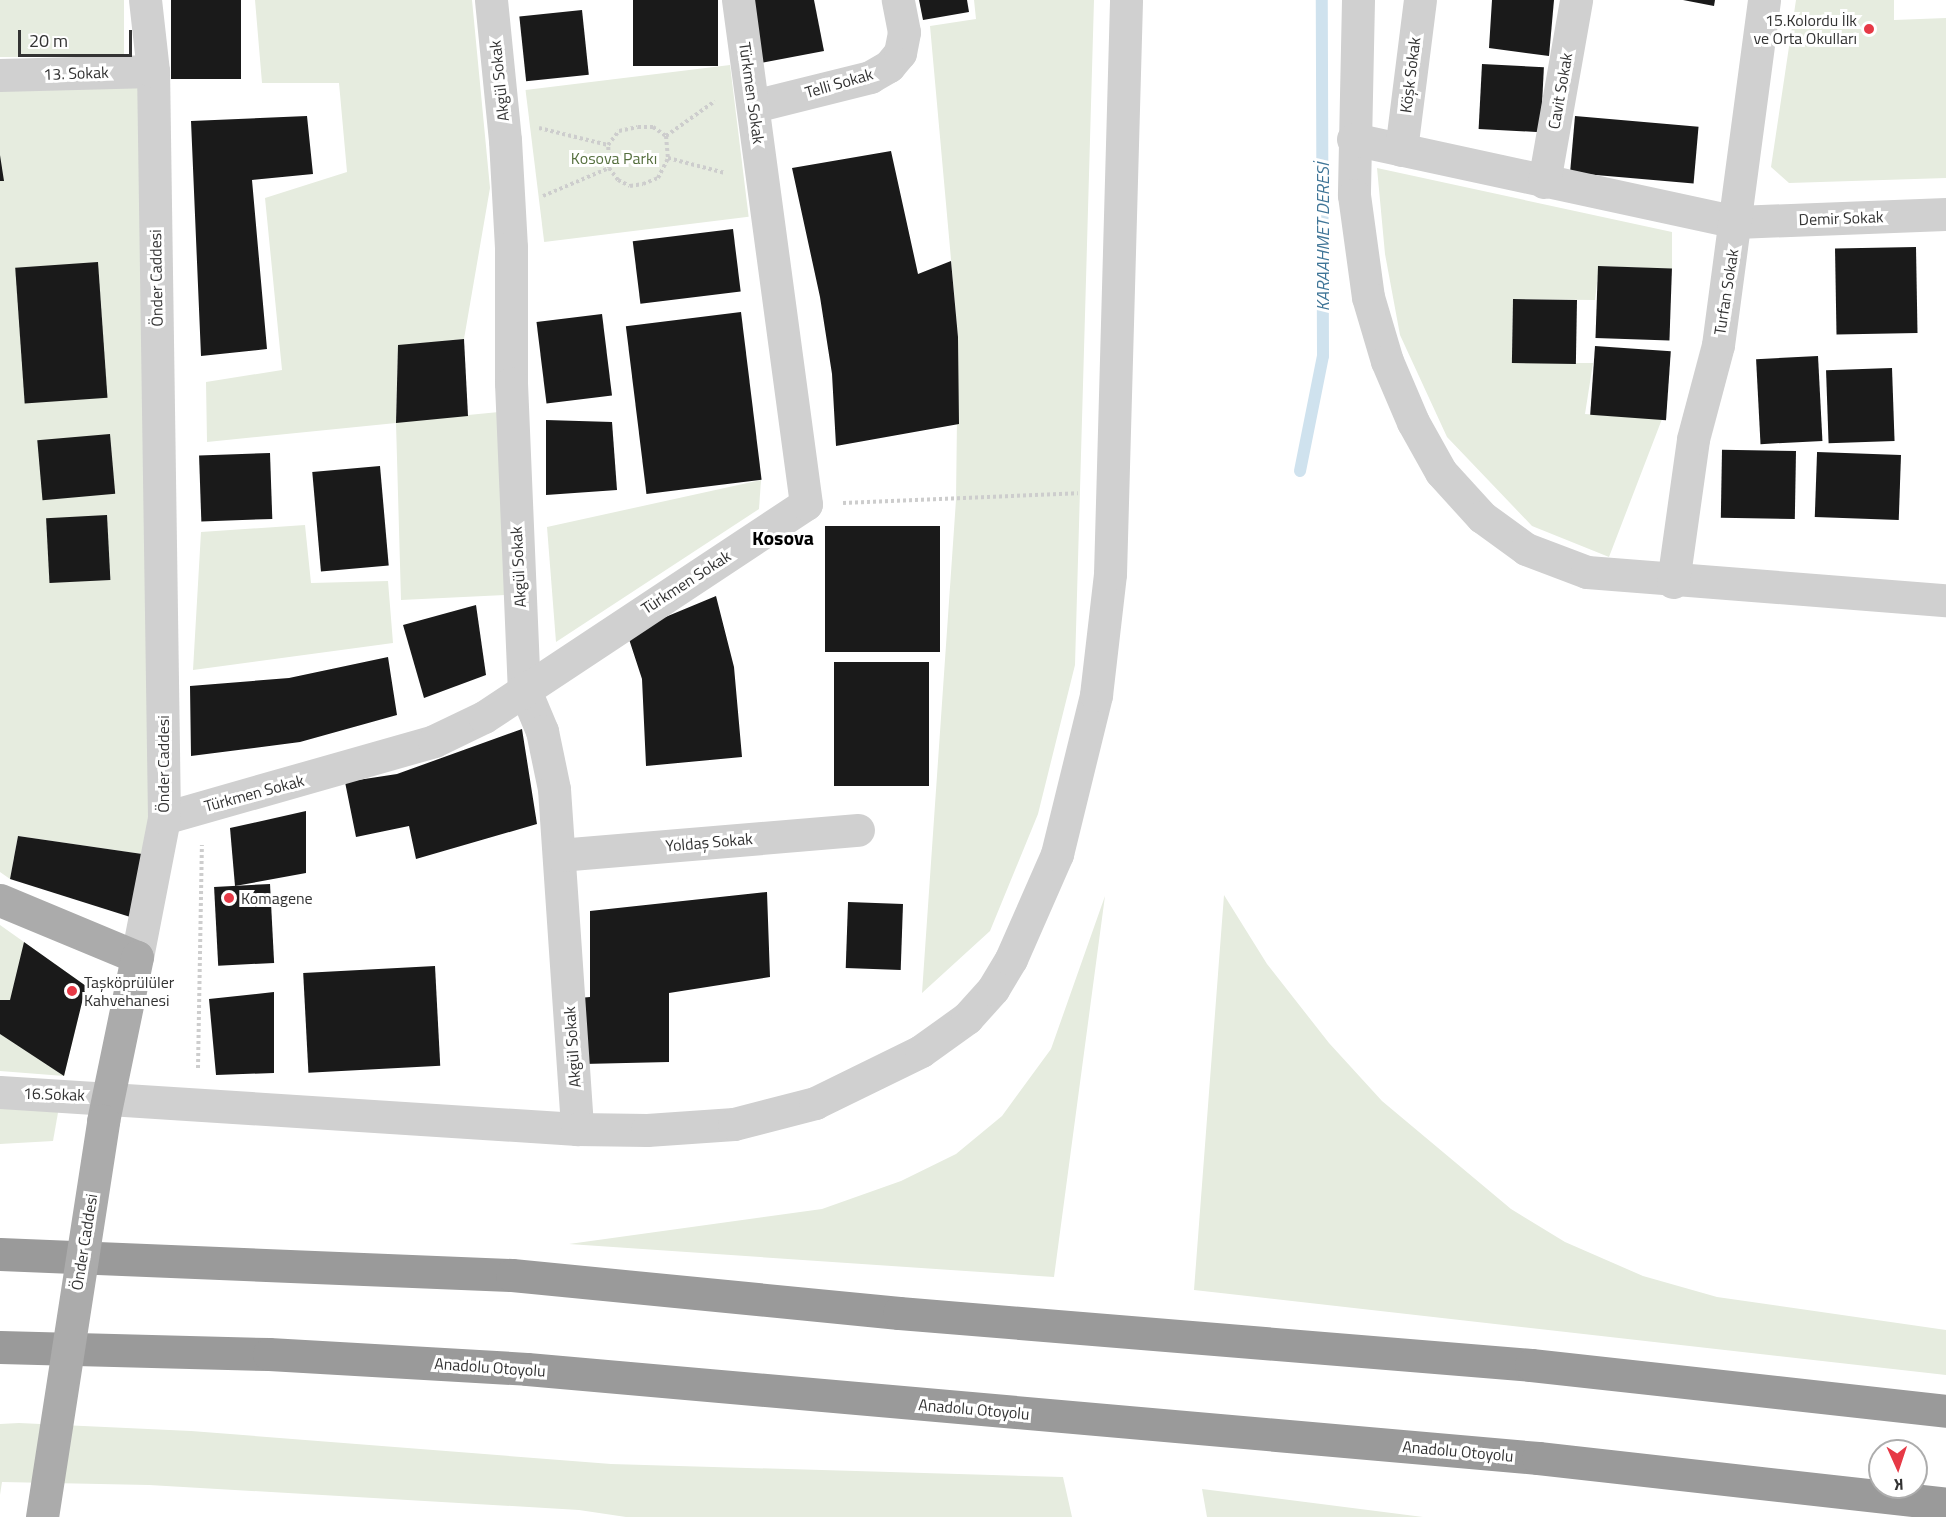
<!DOCTYPE html>
<html>
<head>
<meta charset="utf-8">
<style>
	body { margin:0 }
	#map { position:relative; width:1946px; height:1517px; overflow:hidden; background:#fff; font-family:"Titillium Web",sans-serif }
	div>[style] { position:absolute }
	[style*='--x'] { left:calc(var(--x)*1px); top:calc(var(--y)*1px); width:calc(var(--w)*1px); rotate:calc(var(--a)*1deg) }
	.green>* { inset:0; background:#e6ecdf; transform-origin:0 0 }
	.stream>* { height:12px; margin:-6px; padding:0 6px; transform-origin:6px; border-radius:6px; background:#cfe2ee }
	.building>* { inset:0; background:#1a1a1a; transform-origin:0 0 }
	.path>* { height:4px; margin-top:-2px; transform-origin:0; background:repeating-linear-gradient(90deg,#cdcdcd 0 3px,transparent 0 6px) }
	.minor>* { height:33px; margin:-16.5px; padding:0 16.5px; transform-origin:16.5px; border-radius:16.5px; background:#d0d0d0 }
	.major>* { height:33px; margin:-16.5px; padding:0 16.5px; transform-origin:16.5px; border-radius:16.5px; background:#ababab }
	.highway>* { height:33px; margin:-16.5px; padding:0 16.5px; transform-origin:16.5px; border-radius:16.5px; background:#9a9a9a }
	.major-bridge>* { height:33px; margin:-16.5px; padding:0 16.5px; transform-origin:16.5px; border-radius:16.5px; background:#ababab }
	.dots>* { width:16px; height:16px; translate:-50% -50%; box-sizing:border-box; border:3px solid #fff; border-radius:50% }
	span { translate:-50% -50%; white-space:nowrap; text-align:center; line-height:1.15; -webkit-text-stroke:6px #fff; paint-order:stroke }
	.poi-label { font-size:16px; color:#333 }
	.right { translate:-100% -50%; text-align:right }
	.left { translate:0 -50%; text-align:left }
	.street-label { font-size:16px; color:#333 }
	.park-label { font-size:16px; color:#56703f }
	.water-label { font-size:18px; color:#3f7597; font-style:italic }
	.quarter-label { font-size:20px; color:#000; font-weight:700 }
	.north { position:absolute; left:1868px; top:1439px; width:60px; height:60px; box-sizing:border-box; background:#fff; border:2px solid #adadad; border-radius:50%; rotate:177deg; font-size:16px; font-weight:700; line-height:24px; text-align:center; color:#333 }
	.north::after { content:''; display:block; margin:auto; width:21px; height:27px; background:#e63946; clip-path:polygon(50% 0,100% 100%,50% 72%,0 100%) }
	.scale { position:absolute; left:18px; top:30px; width:114px; height:27px; box-sizing:border-box; border:3px solid #333; border-top:0; padding-left:8px; font-size:18px; line-height:21px; white-space:nowrap; color:#333; -webkit-text-stroke:4px #fff; paint-order:stroke }
</style>
</head>
<body>
<div id="map">
	<div class="green">
		<div style="left:0;top:0;width:124px;height:57px"></div>
		<div style="clip-path:polygon(255px 0,472px 0,490px 188px,464px 339px,398px 346px,396px 422px,499px 412px,505px 595px,401px 600px,396px 423px,207px 442px,206px 382px,282px 370px,265px 198px,347px 172px,339px 83px,262px 83px)"></div>
		<div style="clip-path:polygon(974px 0,1094px 0,1075px 665px,1038px 814px,990px 931px,922px 993px,956px 500px,958px 337px,930px 26px,976px 19px)"></div>
		<div style="clip-path:polygon(1796px 0,1894px 0,1894px 20px,1946px 18px,1946px 178px,1789px 183px,1771px 167px)"></div>
		<div style="left:730px;top:65px;width:153px;height:206px;rotate:83deg"></div>
		<div style="clip-path:polygon(153px 71px,156px 856px,18px 836px,10px 879px,0 872px,0 75px)"></div>
		<div style="clip-path:polygon(1377px 168px,1672px 232px,1672px 269px,1599px 266px,1595px 300px,1513px 299px,1512px 363px,1593px 363px,1585px 414px,1662px 419px,1609px 557px,1532px 526px,1447px 437px,1400px 335px,1385px 254px)"></div>
		<div style="clip-path:polygon(761px 480px,759px 509px,556px 642px,547px 527px)"></div>
		<div style="clip-path:polygon(305px 525px,311px 583px,388px 581px,393px 643px,193px 670px,201px 532px)"></div>
		<div style="clip-path:polygon(1224px 895px,1267px 964px,1329px 1043px,1382px 1101px,1511px 1209px,1565px 1242px,1643px 1276px,1717px 1297px,1946px 1330px,1946px 1375px,1194px 1290px)"></div>
		<div style="clip-path:polygon(1105px 896px,1054px 1277px,569px 1244px,822px 1209px,901px 1181px,956px 1154px,1002px 1116px,1051px 1049px)"></div>
		<div style="clip-path:polygon(0 925px,86px 986px,64px 1076px,0 1071px)"></div>
		<div style="clip-path:polygon(0 1105px,59px 1107px,53px 1141px,0 1144px)"></div>
		<div style="clip-path:polygon(19px 1423px,191px 1431px,611px 1464px,1063px 1477px,1072px 1517px,626px 1517px,579px 1510px,149px 1485px,2px 1482px,0 1495px,0 1424px)"></div>
		<div style="clip-path:polygon(1202px 1489px,1423px 1517px,1207px 1517px)"></div>
	</div>
	<div class="stream">
		<div style="--x:1300;--y:471;--w:117;--a:-78.7"></div>
		<div style="--x:1323;--y:356;--w:356;--a:-90.2"></div>
	</div>
	<div class="building">
		<div style="left:171px;top:0;width:70px;height:79px"></div>
		<div style="left:633px;top:0;width:85px;height:66px"></div>
		<div style="clip-path:polygon(752px 0,814px 0,824px 51px,761px 63px)"></div>
		<div style="clip-path:polygon(919px 0,967px 0,969px 12px,923px 20px)"></div>
		<div style="clip-path:polygon(1492px 0,1554px 0,1549px 56px,1489px 48px)"></div>
		<div style="clip-path:polygon(1683px 0,1715px 0,1714px 6px)"></div>
		<div style="left:582px;top:10px;width:65px;height:63px;rotate:84deg"></div>
		<div style="left:1482px;top:64px;width:62px;height:65px;rotate:3deg"></div>
		<div style="clip-path:polygon(307px 116px,313px 174px,252px 180px,267px 349px,201px 356px,191px 121px)"></div>
		<div style="left:1575px;top:116px;width:124px;height:57px;rotate:5deg"></div>
		<div style="clip-path:polygon(891px 151px,918px 274px,951px 261px,958px 337px,959px 424px,836px 446px,832px 374px,820px 297px,792px 168px)"></div>
		<div style="clip-path:polygon(0 155px,4px 181px,0 181px)"></div>
		<div style="left:733px;top:229px;width:63px;height:101px;rotate:83deg"></div>
		<div style="left:1916px;top:247px;width:86px;height:81px;rotate:89deg"></div>
		<div style="left:98px;top:262px;width:136px;height:83px;rotate:86deg"></div>
		<div style="left:1598px;top:266px;width:74px;height:72px;rotate:2deg"></div>
		<div style="left:1513px;top:299px;width:64px;height:64px;rotate:1deg"></div>
		<div style="left:741px;top:312px;width:169px;height:116px;rotate:83deg"></div>
		<div style="left:602px;top:314px;width:82px;height:66px;rotate:83deg"></div>
		<div style="clip-path:polygon(464px 339px,468px 416px,396px 423px,398px 345px)"></div>
		<div style="left:1595px;top:346px;width:76px;height:69px;rotate:4deg"></div>
		<div style="left:1818px;top:356px;width:85px;height:62px;rotate:87deg"></div>
		<div style="left:1892px;top:368px;width:73px;height:66px;rotate:88deg"></div>
		<div style="clip-path:polygon(546px 420px,612px 422px,617px 490px,546px 495px)"></div>
		<div style="left:110px;top:434px;width:60px;height:73px;rotate:85deg"></div>
		<div style="left:1796px;top:451px;width:68px;height:74px;rotate:91deg"></div>
		<div style="left:270px;top:453px;width:66px;height:71px;rotate:88deg"></div>
		<div style="left:1901px;top:455px;width:65px;height:84px;rotate:92deg"></div>
		<div style="left:380px;top:466px;width:100px;height:68px;rotate:85deg"></div>
		<div style="left:107px;top:515px;width:65px;height:61px;rotate:87deg"></div>
		<div style="left:825px;top:526px;width:115px;height:126px"></div>
		<div style="clip-path:polygon(716px 596px,734px 667px,742px 757px,646px 766px,642px 679px,627px 633px)"></div>
		<div style="clip-path:polygon(476px 605px,486px 675px,424px 698px,403px 625px)"></div>
		<div style="clip-path:polygon(388px 657px,397px 715px,300px 742px,191px 756px,190px 686px,289px 678px)"></div>
		<div style="left:929px;top:662px;width:124px;height:95px;rotate:90deg"></div>
		<div style="clip-path:polygon(522px 729px,537px 824px,416px 859px,409px 826px,356px 837px,345px 782px,397px 774px)"></div>
		<div style="clip-path:polygon(306px 811px,306px 873px,235px 886px,230px 828px)"></div>
		<div style="clip-path:polygon(18px 836px,156px 856px,143px 921px,10px 879px)"></div>
		<div style="left:270px;top:884px;width:79px;height:56px;rotate:87deg"></div>
		<div style="clip-path:polygon(767px 892px,770px 977px,669px 993px,669px 1062px,583px 1064px,579px 998px,590px 997px,590px 911px)"></div>
		<div style="left:903px;top:904px;width:66px;height:55px;rotate:92deg"></div>
		<div style="clip-path:polygon(24px 942px,86px 986px,64px 1076px,0 1034px,0 1000px,10px 1000px)"></div>
		<div style="left:435px;top:966px;width:100px;height:132px;rotate:87deg"></div>
		<div style="clip-path:polygon(274px 992px,274px 1073px,216px 1075px,209px 999px)"></div>
	</div>
	<div class="path">
		<div style="--x:539;--y:128;--w:71;--a:13.8"></div>
		<div style="--x:666;--y:136;--w:60;--a:-35.5"></div>
		<div style="--x:609;--y:168;--w:23;--a:-92"></div>
		<div style="--x:608;--y:145;--w:18;--a:-52"></div>
		<div style="--x:619;--y:131;--w:19;--a:-12"></div>
		<div style="--x:638;--y:127;--w:15;--a:0"></div>
		<div style="--x:653;--y:127;--w:16;--a:35"></div>
		<div style="--x:666;--y:136;--w:22;--a:85"></div>
		<div style="--x:543;--y:196;--w:72;--a:-23"></div>
		<div style="--x:609;--y:168;--w:15;--a:53"></div>
		<div style="--x:618;--y:180;--w:13;--a:27"></div>
		<div style="--x:630;--y:186;--w:13;--a:-9"></div>
		<div style="--x:643;--y:184;--w:16;--a:-22"></div>
		<div style="--x:658;--y:178;--w:22;--a:-63"></div>
		<div style="--x:668;--y:158;--w:59;--a:14.7"></div>
		<div style="--x:843;--y:503;--w:235;--a:-2.4"></div>
		<div style="--x:198;--y:1068;--w:223;--a:-89"></div>
	</div>
	<div class="minor">
		<div style="--x:491;--y:0;--w:141;--a:84.3"></div>
		<div style="--x:505;--y:140;--w:107;--a:86.8"></div>
		<div style="--x:511;--y:247;--w:136;--a:90"></div>
		<div style="--x:511;--y:383;--w:305;--a:87.6"></div>
		<div style="--x:524;--y:688;--w:47;--a:67.3"></div>
		<div style="--x:542;--y:731;--w:59;--a:78.3"></div>
		<div style="--x:554;--y:789;--w:341;--a:86.1"></div>
		<div style="--x:1358;--y:0;--w:195;--a:91.2"></div>
		<div style="--x:1354;--y:195;--w:103;--a:82.2"></div>
		<div style="--x:1368;--y:297;--w:67;--a:73.5"></div>
		<div style="--x:1387;--y:361;--w:66;--a:66.9"></div>
		<div style="--x:1413;--y:422;--w:57;--a:60.8"></div>
		<div style="--x:1441;--y:472;--w:61;--a:47.7"></div>
		<div style="--x:1482;--y:517;--w:54;--a:36"></div>
		<div style="--x:1526;--y:549;--w:65;--a:20.7"></div>
		<div style="--x:1587;--y:572;--w:360;--a:4.5"></div>
		<div style="--x:0;--y:75;--w:153;--a:-1.5"></div>
		<div style="--x:754;--y:106;--w:120;--a:-14"></div>
		<div style="--x:870;--y:77;--w:22;--a:-30"></div>
		<div style="--x:889;--y:66;--w:17;--a:-50"></div>
		<div style="--x:900;--y:53;--w:21;--a:-79"></div>
		<div style="--x:904;--y:32;--w:33;--a:-101"></div>
		<div style="--x:1353;--y:139;--w:392;--a:12.2"></div>
		<div style="--x:1736;--y:222;--w:210;--a:-2.2"></div>
		<div style="--x:1401;--y:150;--w:151;--a:-82.8"></div>
		<div style="--x:1544;--y:182;--w:185;--a:-80"></div>
		<div style="--x:1673;--y:582;--w:144;--a:-82"></div>
		<div style="--x:1693;--y:439;--w:97;--a:-75.1"></div>
		<div style="--x:1718;--y:345;--w:348;--a:-82.4"></div>
		<div style="--x:164;--y:818;--w:281;--a:-15.9"></div>
		<div style="--x:434;--y:741;--w:55;--a:-25.6"></div>
		<div style="--x:484;--y:717;--w:386;--a:-33.5"></div>
		<div style="--x:806;--y:504;--w:509;--a:-97.68"></div>
		<div style="--x:559;--y:855;--w:300;--a:-4.8"></div>
		<div style="--x:137;--y:957;--w:142;--a:-79"></div>
		<div style="--x:164;--y:818;--w:747;--a:-90.84"></div>
		<div style="--x:153;--y:71;--w:71;--a:-96.4"></div>
		<div style="--x:0;--y:1092;--w:578;--a:3.67"></div>
		<div style="--x:577;--y:1129;--w:70;--a:0.8"></div>
		<div style="--x:647;--y:1130;--w:87;--a:-3.9"></div>
		<div style="--x:734;--y:1124;--w:84;--a:-14.5"></div>
		<div style="--x:815;--y:1103;--w:118;--a:-26.1"></div>
		<div style="--x:921;--y:1051;--w:57;--a:-35.7"></div>
		<div style="--x:967;--y:1018;--w:39;--a:-48"></div>
		<div style="--x:993;--y:989;--w:35;--a:-59"></div>
		<div style="--x:1011;--y:959;--w:115;--a:-66.3"></div>
		<div style="--x:1057;--y:854;--w:164;--a:-76.2"></div>
		<div style="--x:1096;--y:695;--w:122;--a:-83.4"></div>
		<div style="--x:1110;--y:574;--w:574;--a:-88.4"></div>
	</div>
	<div class="major">
		<div style="--x:0;--y:900;--w:148;--a:22.6"></div>
		<div style="--x:137;--y:957;--w:167;--a:101.7"></div>
	</div>
	<div class="highway">
		<div style="--x:0;--y:1254;--w:512;--a:2.35"></div>
		<div style="--x:512;--y:1275;--w:389;--a:5.6"></div>
		<div style="--x:899;--y:1313;--w:634;--a:4.7"></div>
		<div style="--x:1531;--y:1365;--w:418;--a:6.3"></div>
		<div style="--x:0;--y:1347;--w:269;--a:1.5"></div>
		<div style="--x:269;--y:1354;--w:258;--a:3.3"></div>
		<div style="--x:527;--y:1369;--w:1015;--a:5.03"></div>
		<div style="--x:1538;--y:1458;--w:411;--a:6.4"></div>
	</div>
	<div class="major-bridge">
		<div style="--x:42;--y:1517;--w:401;--a:-81.2"></div>
	</div>
	<div class="dots">
		<div style="left:1869px;top:29px;background:#e63946"></div>
		<div style="left:229px;top:898px;background:#e63946"></div>
		<div style="left:72px;top:991px;background:#e63946"></div>
	</div>
	<div class="poi-label">
		<span class="right" style="left:1857px;top:29px">15.Kolordu İlk<br>ve Orta Okulları</span>
		<span class="left" style="left:241px;top:898px">Komagene</span>
		<span class="left" style="left:84px;top:991px">Taşköprülüler<br>Kahvehanesi</span>
	</div>
	<div class="street-label">
		<span style="left:76px;top:73px;rotate:-2deg">13. Sokak</span>
		<span style="left:1410px;top:75px;rotate:-83deg">Köşk Sokak</span>
		<span style="left:499px;top:81px;rotate:-96deg">Akgül Sokak</span>
		<span style="left:839px;top:83px;rotate:-16deg">Telli Sokak</span>
		<span style="left:1560px;top:91px;rotate:-80deg">Cavit Sokak</span>
		<span style="left:752px;top:93px;rotate:82deg">Türkmen Sokak</span>
		<span style="left:1841px;top:218px;rotate:-2deg">Demir Sokak</span>
		<span style="left:156px;top:278px;rotate:-91deg">Önder Caddesi</span>
		<span style="left:1726px;top:292px;rotate:-81deg">Turfan Sokak</span>
		<span style="left:518px;top:567px;rotate:-93deg">Akgül Sokak</span>
		<span style="left:686px;top:582px;rotate:-33deg">Türkmen Sokak</span>
		<span style="left:163px;top:764px;rotate:-90deg">Önder Caddesi</span>
		<span style="left:254px;top:793px;rotate:-15deg">Türkmen Sokak</span>
		<span style="left:709px;top:842px;rotate:-5deg">Yoldaş Sokak</span>
		<span style="left:572px;top:1047px;rotate:-94deg">Akgül Sokak</span>
		<span style="left:54px;top:1094px;rotate:2deg">16.Sokak</span>
		<span style="left:84px;top:1242px;rotate:-81deg">Önder Caddesi</span>
		<span style="left:490px;top:1367px;rotate:4deg">Anadolu Otoyolu</span>
		<span style="left:974px;top:1409px;rotate:5deg">Anadolu Otoyolu</span>
		<span style="left:1458px;top:1451px;rotate:5deg">Anadolu Otoyolu</span>
	</div>
	<div class="park-label">
		<span style="left:614px;top:158px">Kosova Parkı</span>
	</div>
	<div class="water-label">
		<span style="left:1323px;top:237px;rotate:-90deg">KARAAHMET DERESİ</span>
	</div>
	<div class="quarter-label">
		<span style="left:783px;top:537px">Kosova</span>
	</div>
	<div class="north">K</div>
	<div class="scale">20 m</div>
</div>
</body>
</html>
